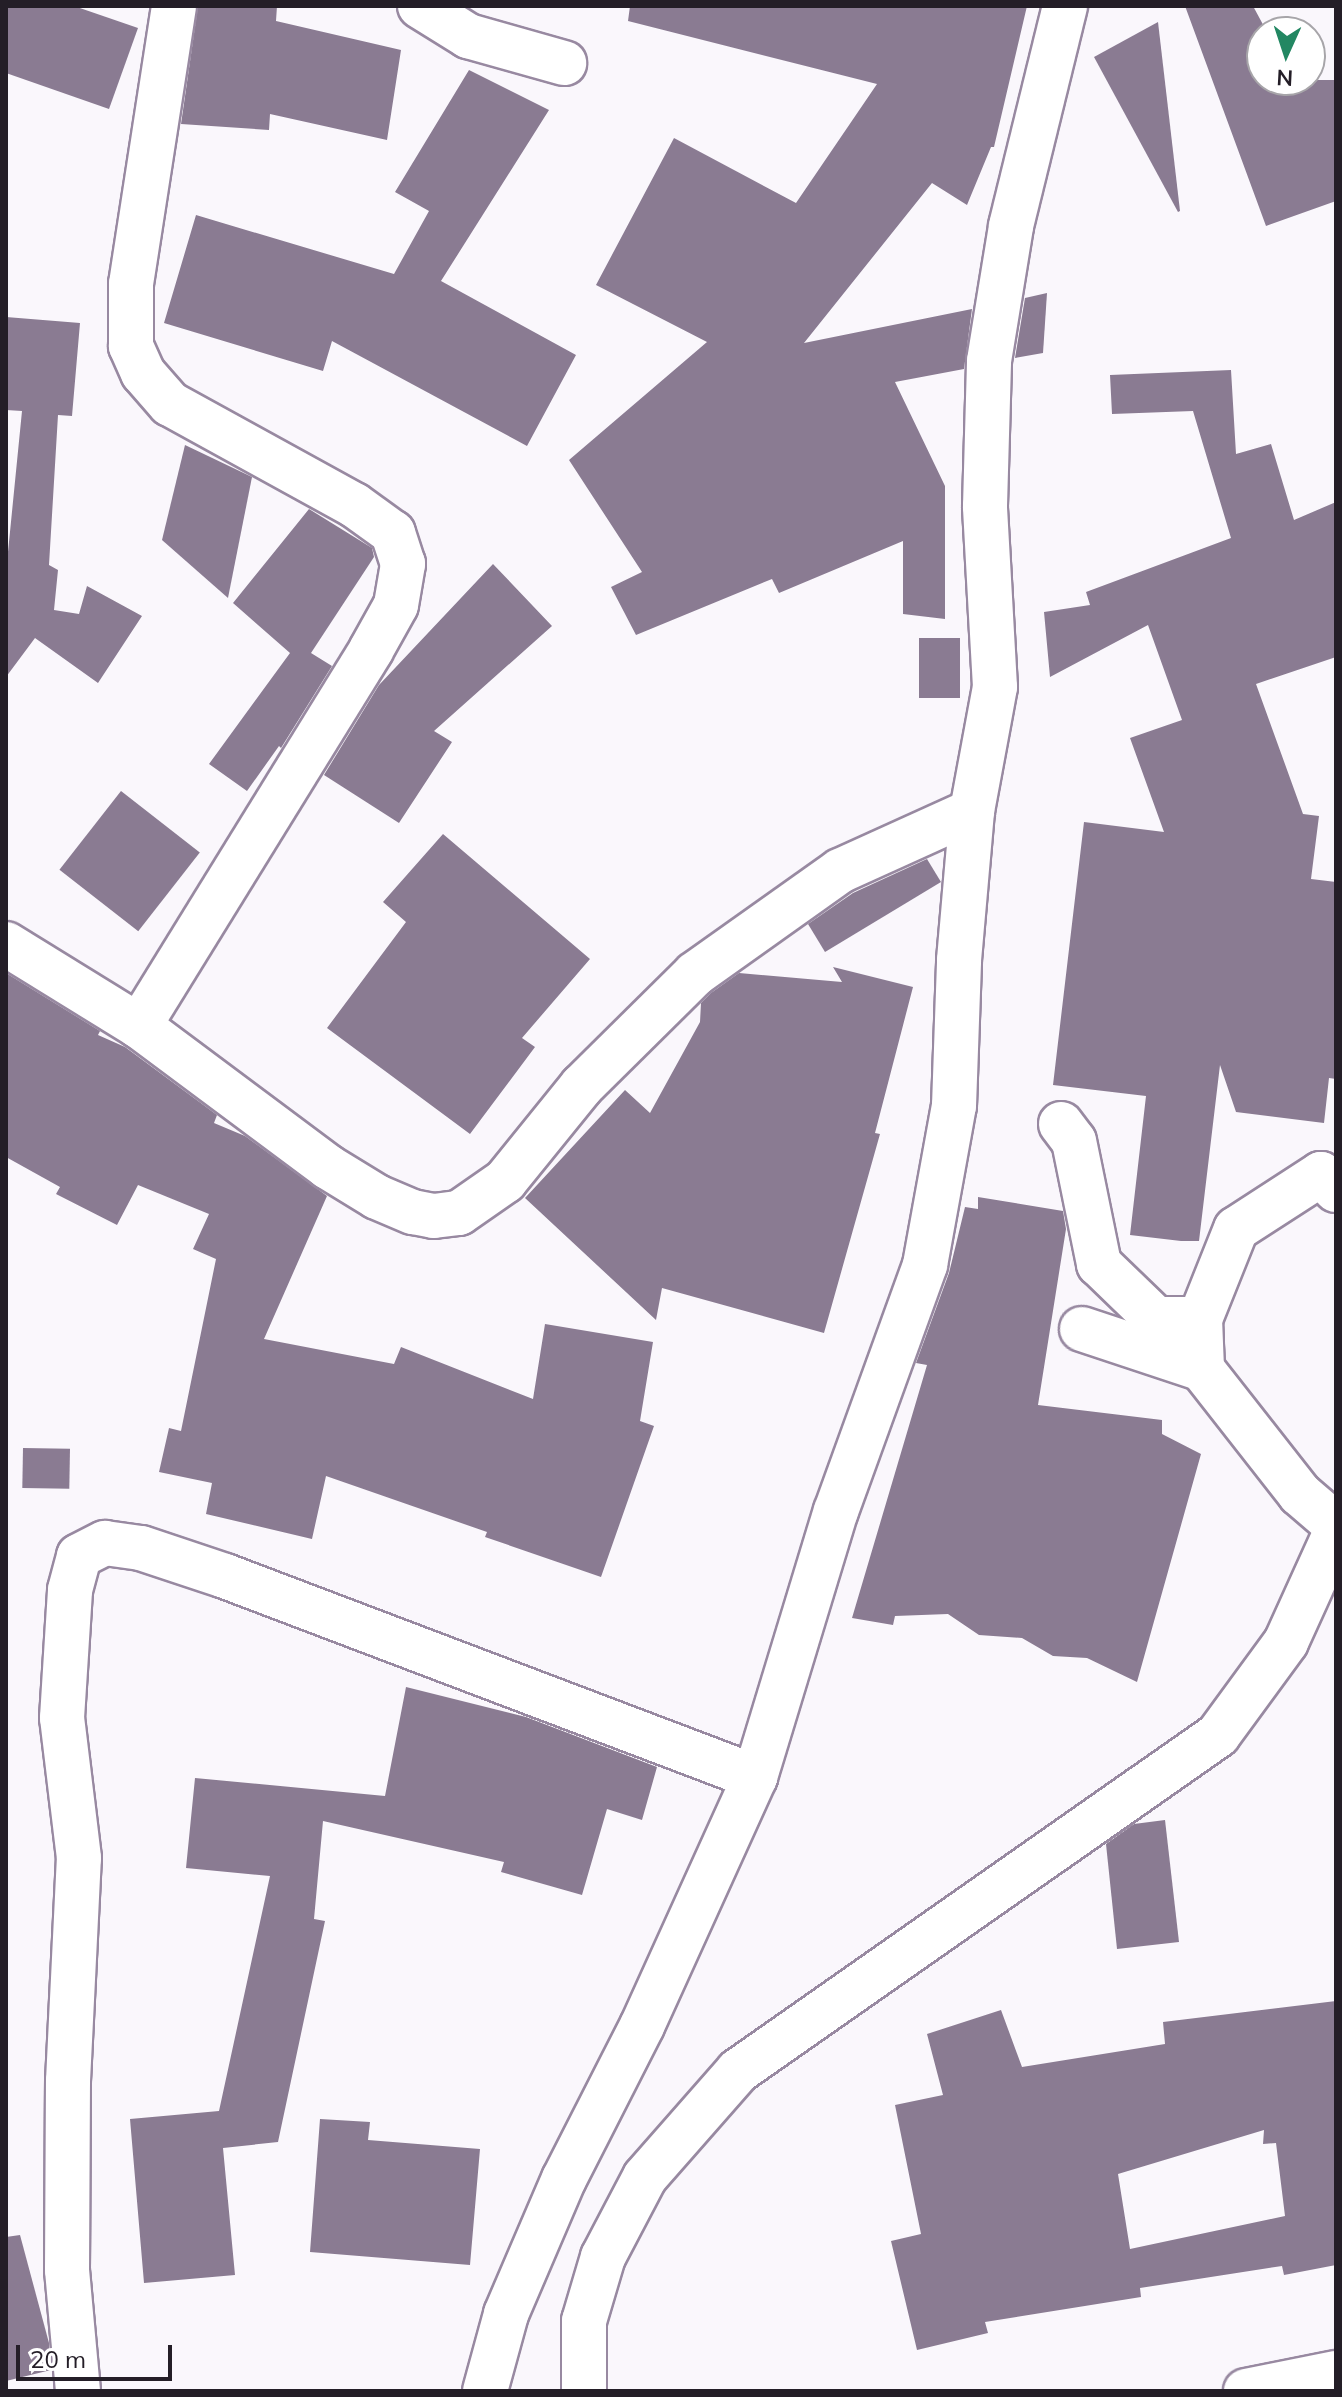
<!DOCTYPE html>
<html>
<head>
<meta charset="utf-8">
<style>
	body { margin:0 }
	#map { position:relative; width:1342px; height:2397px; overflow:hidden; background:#faf7fc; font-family:Mulish,sans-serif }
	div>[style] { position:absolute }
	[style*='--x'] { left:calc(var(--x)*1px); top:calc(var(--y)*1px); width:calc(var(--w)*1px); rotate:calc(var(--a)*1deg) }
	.building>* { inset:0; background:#8a7b92; transform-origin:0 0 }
	.roads { filter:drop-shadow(2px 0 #9889a1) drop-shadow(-2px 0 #9889a1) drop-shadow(0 2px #9889a1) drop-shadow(0 -2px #9889a1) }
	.minor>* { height:44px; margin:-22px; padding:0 22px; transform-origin:22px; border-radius:22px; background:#fff }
	.major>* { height:44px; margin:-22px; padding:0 22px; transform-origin:22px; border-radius:22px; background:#fff }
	span { translate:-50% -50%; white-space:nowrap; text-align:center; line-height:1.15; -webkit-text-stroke:8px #fff; paint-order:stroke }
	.frame { position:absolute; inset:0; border:8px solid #241e27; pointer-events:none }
	.north { position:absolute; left:1246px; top:16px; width:80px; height:80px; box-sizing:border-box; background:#fff; border:2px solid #a7a5a9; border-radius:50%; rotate:183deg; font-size:22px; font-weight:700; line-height:32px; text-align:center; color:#241e27 }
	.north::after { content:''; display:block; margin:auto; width:28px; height:36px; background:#228762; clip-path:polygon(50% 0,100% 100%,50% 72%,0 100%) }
	.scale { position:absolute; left:16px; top:2345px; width:156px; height:36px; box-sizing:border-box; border:4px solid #241e27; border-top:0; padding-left:10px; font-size:24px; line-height:28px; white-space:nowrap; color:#241e27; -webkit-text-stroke:6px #fff; paint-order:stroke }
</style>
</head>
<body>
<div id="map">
	<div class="building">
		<div style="clip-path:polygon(6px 6px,74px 6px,138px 28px,109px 109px,6px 73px)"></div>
		<div style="clip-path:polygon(198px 6px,277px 6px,276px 21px,401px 50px,387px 140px,270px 114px,269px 130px,181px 124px)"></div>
		<div style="clip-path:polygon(630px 6px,1027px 6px,994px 147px,991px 147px,967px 205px,932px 183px,804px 343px,972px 309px,964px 369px,895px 382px,945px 486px,945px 619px,903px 614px,903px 541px,779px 593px,772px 579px,636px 635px,611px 587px,642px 572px,569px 460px,707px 342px,596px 285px,674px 138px,796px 203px,877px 84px,628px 21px)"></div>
		<div style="clip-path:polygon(1185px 6px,1253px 6px,1267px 32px,1262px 32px,1262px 80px,1336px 80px,1336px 201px,1266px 226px)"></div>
		<div style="clip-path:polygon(1158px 22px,1180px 211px,1178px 212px,1094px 57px)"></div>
		<div style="clip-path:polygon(469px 70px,549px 110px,441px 281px,576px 355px,527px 446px,332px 341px,323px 371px,164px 323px,196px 215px,394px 274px,429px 211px,395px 192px)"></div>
		<div style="clip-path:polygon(1047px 293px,1043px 353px,1015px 358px,1025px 298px)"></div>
		<div style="clip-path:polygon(6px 317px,80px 323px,72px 416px,58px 415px,49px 565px,58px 570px,54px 610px,79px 614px,87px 586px,142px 616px,98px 683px,35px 638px,6px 677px,6px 572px,22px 411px,6px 410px)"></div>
		<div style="clip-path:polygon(1231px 370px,1236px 454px,1271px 444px,1294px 520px,1336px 502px,1336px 657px,1256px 684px,1303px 814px,1319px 816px,1311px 879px,1336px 882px,1336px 1079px,1329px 1078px,1324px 1123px,1236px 1112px,1220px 1065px,1199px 1241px,1181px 1241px,1130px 1235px,1146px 1096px,1053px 1085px,1084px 822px,1164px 832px,1130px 738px,1182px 720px,1148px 625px,1050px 677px,1044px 612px,1090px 605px,1086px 592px,1231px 538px,1193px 411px,1112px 414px,1110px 375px)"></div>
		<div style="clip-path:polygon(185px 445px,252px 477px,228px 598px,162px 540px)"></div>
		<div style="clip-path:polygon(309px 509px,372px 548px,374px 557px,311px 653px,332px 666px,281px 748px,279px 746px,247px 791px,209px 764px,290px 653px,233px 603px)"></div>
		<div style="clip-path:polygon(493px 564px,552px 626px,434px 731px,452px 742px,399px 823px,324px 775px,379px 685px)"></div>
		<div style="left:919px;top:638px;width:41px;height:60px"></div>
		<div style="left:121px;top:791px;width:100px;height:100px;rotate:38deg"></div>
		<div style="clip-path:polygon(443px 834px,590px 959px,522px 1038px,535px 1047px,470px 1134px,327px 1028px,406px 922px,383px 902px)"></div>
		<div style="clip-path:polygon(927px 859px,941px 882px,825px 952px,808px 924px,853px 893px)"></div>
		<div style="clip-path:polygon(833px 967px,913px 987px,875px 1133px,880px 1134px,824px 1333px,662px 1288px,656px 1320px,525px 1198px,625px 1090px,650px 1113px,700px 1022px,701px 1003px,711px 993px,739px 973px,842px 982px)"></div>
		<div style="clip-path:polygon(6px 973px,100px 1031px,98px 1035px,125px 1047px,217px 1115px,214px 1123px,245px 1136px,327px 1196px,264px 1339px,394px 1364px,401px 1347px,533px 1399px,545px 1324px,653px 1342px,640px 1421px,654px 1426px,601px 1577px,485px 1537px,487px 1532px,326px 1476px,312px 1539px,206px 1514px,212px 1483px,159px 1472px,169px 1428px,181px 1431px,216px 1259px,193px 1249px,209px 1214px,138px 1185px,117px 1225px,56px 1194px,60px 1187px,6px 1157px)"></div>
		<div style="clip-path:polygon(978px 1197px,1063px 1211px,1066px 1229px,1038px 1405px,1162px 1420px,1162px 1434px,1201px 1454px,1137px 1682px,1087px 1658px,1053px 1656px,1022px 1638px,979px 1635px,948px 1614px,895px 1616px,893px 1625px,852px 1618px,927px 1365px,916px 1363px,949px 1273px,965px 1207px,978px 1209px)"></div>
		<div style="left:23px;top:1448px;width:47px;height:40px;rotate:1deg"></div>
		<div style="clip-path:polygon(406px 1687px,526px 1717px,657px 1767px,642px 1820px,607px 1809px,582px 1895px,501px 1872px,504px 1862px,323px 1821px,314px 1919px,325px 1921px,278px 2142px,223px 2148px,235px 2275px,144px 2283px,130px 2119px,219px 2111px,270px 1876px,186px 1868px,195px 1778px,385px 1796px)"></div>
		<div style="clip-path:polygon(1165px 1820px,1179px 1942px,1117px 1949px,1106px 1844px,1134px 1824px)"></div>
		<div style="clip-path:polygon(evenodd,1336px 2001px,1336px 2265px,1284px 2275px,1282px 2266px,1140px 2288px,1141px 2297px,985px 2322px,988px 2333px,917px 2350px,891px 2241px,921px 2234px,895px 2105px,943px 2095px,927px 2034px,1001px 2010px,1022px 2067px,1165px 2044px,1163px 2022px,1336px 2001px,1264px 2130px,1263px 2144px,1276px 2143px,1285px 2216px,1130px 2249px,1118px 2174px,1264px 2130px)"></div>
		<div style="clip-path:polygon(320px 2119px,370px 2122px,368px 2140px,480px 2149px,470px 2265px,310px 2252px)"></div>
		<div style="clip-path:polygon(20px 2235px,49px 2343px,51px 2370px,6px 2381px,6px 2237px)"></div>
	</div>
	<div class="roads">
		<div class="minor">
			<div style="--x:420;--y:6;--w:57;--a:32"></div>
			<div style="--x:468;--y:36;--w:100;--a:15.7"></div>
			<div style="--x:6;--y:944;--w:156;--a:31.7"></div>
			<div style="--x:139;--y:1026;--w:236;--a:36.7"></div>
			<div style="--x:328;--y:1167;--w:57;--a:31.5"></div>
			<div style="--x:377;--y:1197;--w:39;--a:23"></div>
			<div style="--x:413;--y:1212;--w:21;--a:11"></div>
			<div style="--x:434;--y:1216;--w:25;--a:-7"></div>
			<div style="--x:459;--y:1213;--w:56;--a:-34.8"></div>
			<div style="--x:505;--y:1181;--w:122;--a:-51"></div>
			<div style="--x:582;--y:1086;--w:159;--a:-44.7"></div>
			<div style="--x:695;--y:974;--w:178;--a:-35.4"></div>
			<div style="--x:840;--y:871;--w:145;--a:-24.4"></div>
			<div style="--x:139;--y:1026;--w:442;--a:-58.3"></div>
			<div style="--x:371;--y:650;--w:51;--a:-60.9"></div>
			<div style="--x:396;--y:605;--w:42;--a:-80.3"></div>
			<div style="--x:403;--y:564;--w:33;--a:-108"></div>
			<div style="--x:393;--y:533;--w:48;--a:-144.3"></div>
			<div style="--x:354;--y:505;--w:210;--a:-151.2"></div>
			<div style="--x:170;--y:404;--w:41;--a:-131.1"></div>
			<div style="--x:143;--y:373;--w:30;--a:-114"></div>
			<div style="--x:131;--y:346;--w:62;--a:-90"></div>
			<div style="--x:131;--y:284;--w:281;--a:-81.2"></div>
			<div style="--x:1061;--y:1124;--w:21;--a:53"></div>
			<div style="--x:1074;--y:1141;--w:126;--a:78.5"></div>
			<div style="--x:1099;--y:1264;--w:79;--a:44"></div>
			<div style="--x:1156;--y:1319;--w:44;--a:0"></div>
			<div style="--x:1336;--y:1190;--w:22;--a:-133"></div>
			<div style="--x:1321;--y:1174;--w:101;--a:147.1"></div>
			<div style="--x:1236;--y:1229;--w:97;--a:111.8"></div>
			<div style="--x:1200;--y:1319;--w:50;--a:87.7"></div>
			<div style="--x:1202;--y:1369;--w:159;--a:51.9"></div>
			<div style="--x:1300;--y:1494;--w:48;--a:40.7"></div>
			<div style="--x:1082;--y:1329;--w:126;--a:18.4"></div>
			<div style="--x:78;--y:2391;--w:121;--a:-95.2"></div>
			<div style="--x:67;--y:2270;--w:189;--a:-89.7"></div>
			<div style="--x:68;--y:2081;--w:223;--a:-87.2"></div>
			<div style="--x:79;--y:1858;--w:141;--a:-96.9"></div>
			<div style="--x:62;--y:1718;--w:128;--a:-86.4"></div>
			<div style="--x:70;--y:1590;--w:35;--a:-75"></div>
			<div style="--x:79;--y:1556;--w:29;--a:-27"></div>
			<div style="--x:105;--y:1543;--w:36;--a:8"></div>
			<div style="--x:141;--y:1548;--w:89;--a:18.4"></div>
			<div style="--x:225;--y:1576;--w:567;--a:20.77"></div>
			<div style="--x:485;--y:2391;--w:80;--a:-74.7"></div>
			<div style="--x:506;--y:2314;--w:147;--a:-66.8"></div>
			<div style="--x:564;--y:2179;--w:172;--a:-63"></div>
			<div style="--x:642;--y:2026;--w:273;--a:-65.6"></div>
			<div style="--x:755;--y:1777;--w:278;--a:-73.1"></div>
			<div style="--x:836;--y:1511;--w:262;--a:-70.1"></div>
			<div style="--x:925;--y:1265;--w:162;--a:-79.7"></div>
			<div style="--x:954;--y:1106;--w:146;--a:-88"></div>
			<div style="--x:959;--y:960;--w:150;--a:-85"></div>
			<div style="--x:972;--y:811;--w:126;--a:-79.5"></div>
			<div style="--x:995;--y:687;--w:181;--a:-93.2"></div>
			<div style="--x:985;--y:506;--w:145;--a:-88.4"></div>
			<div style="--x:989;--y:361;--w:137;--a:-80.7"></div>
			<div style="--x:1011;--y:226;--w:227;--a:-76.2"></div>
			<div style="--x:584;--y:2391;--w:70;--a:-90"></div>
			<div style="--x:584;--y:2321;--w:67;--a:-73.5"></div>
			<div style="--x:603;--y:2257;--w:90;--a:-62.3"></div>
			<div style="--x:645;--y:2177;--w:141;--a:-48.7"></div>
			<div style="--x:738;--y:2071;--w:586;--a:-34.99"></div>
			<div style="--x:1218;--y:1735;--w:115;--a:-53.8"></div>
			<div style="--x:1286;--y:1642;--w:121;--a:-65.6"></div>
		</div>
		<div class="major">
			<div style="--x:1246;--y:2391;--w:92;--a:-11.3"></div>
		</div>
	</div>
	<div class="frame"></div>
	<div class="north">N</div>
	<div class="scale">20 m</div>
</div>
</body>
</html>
